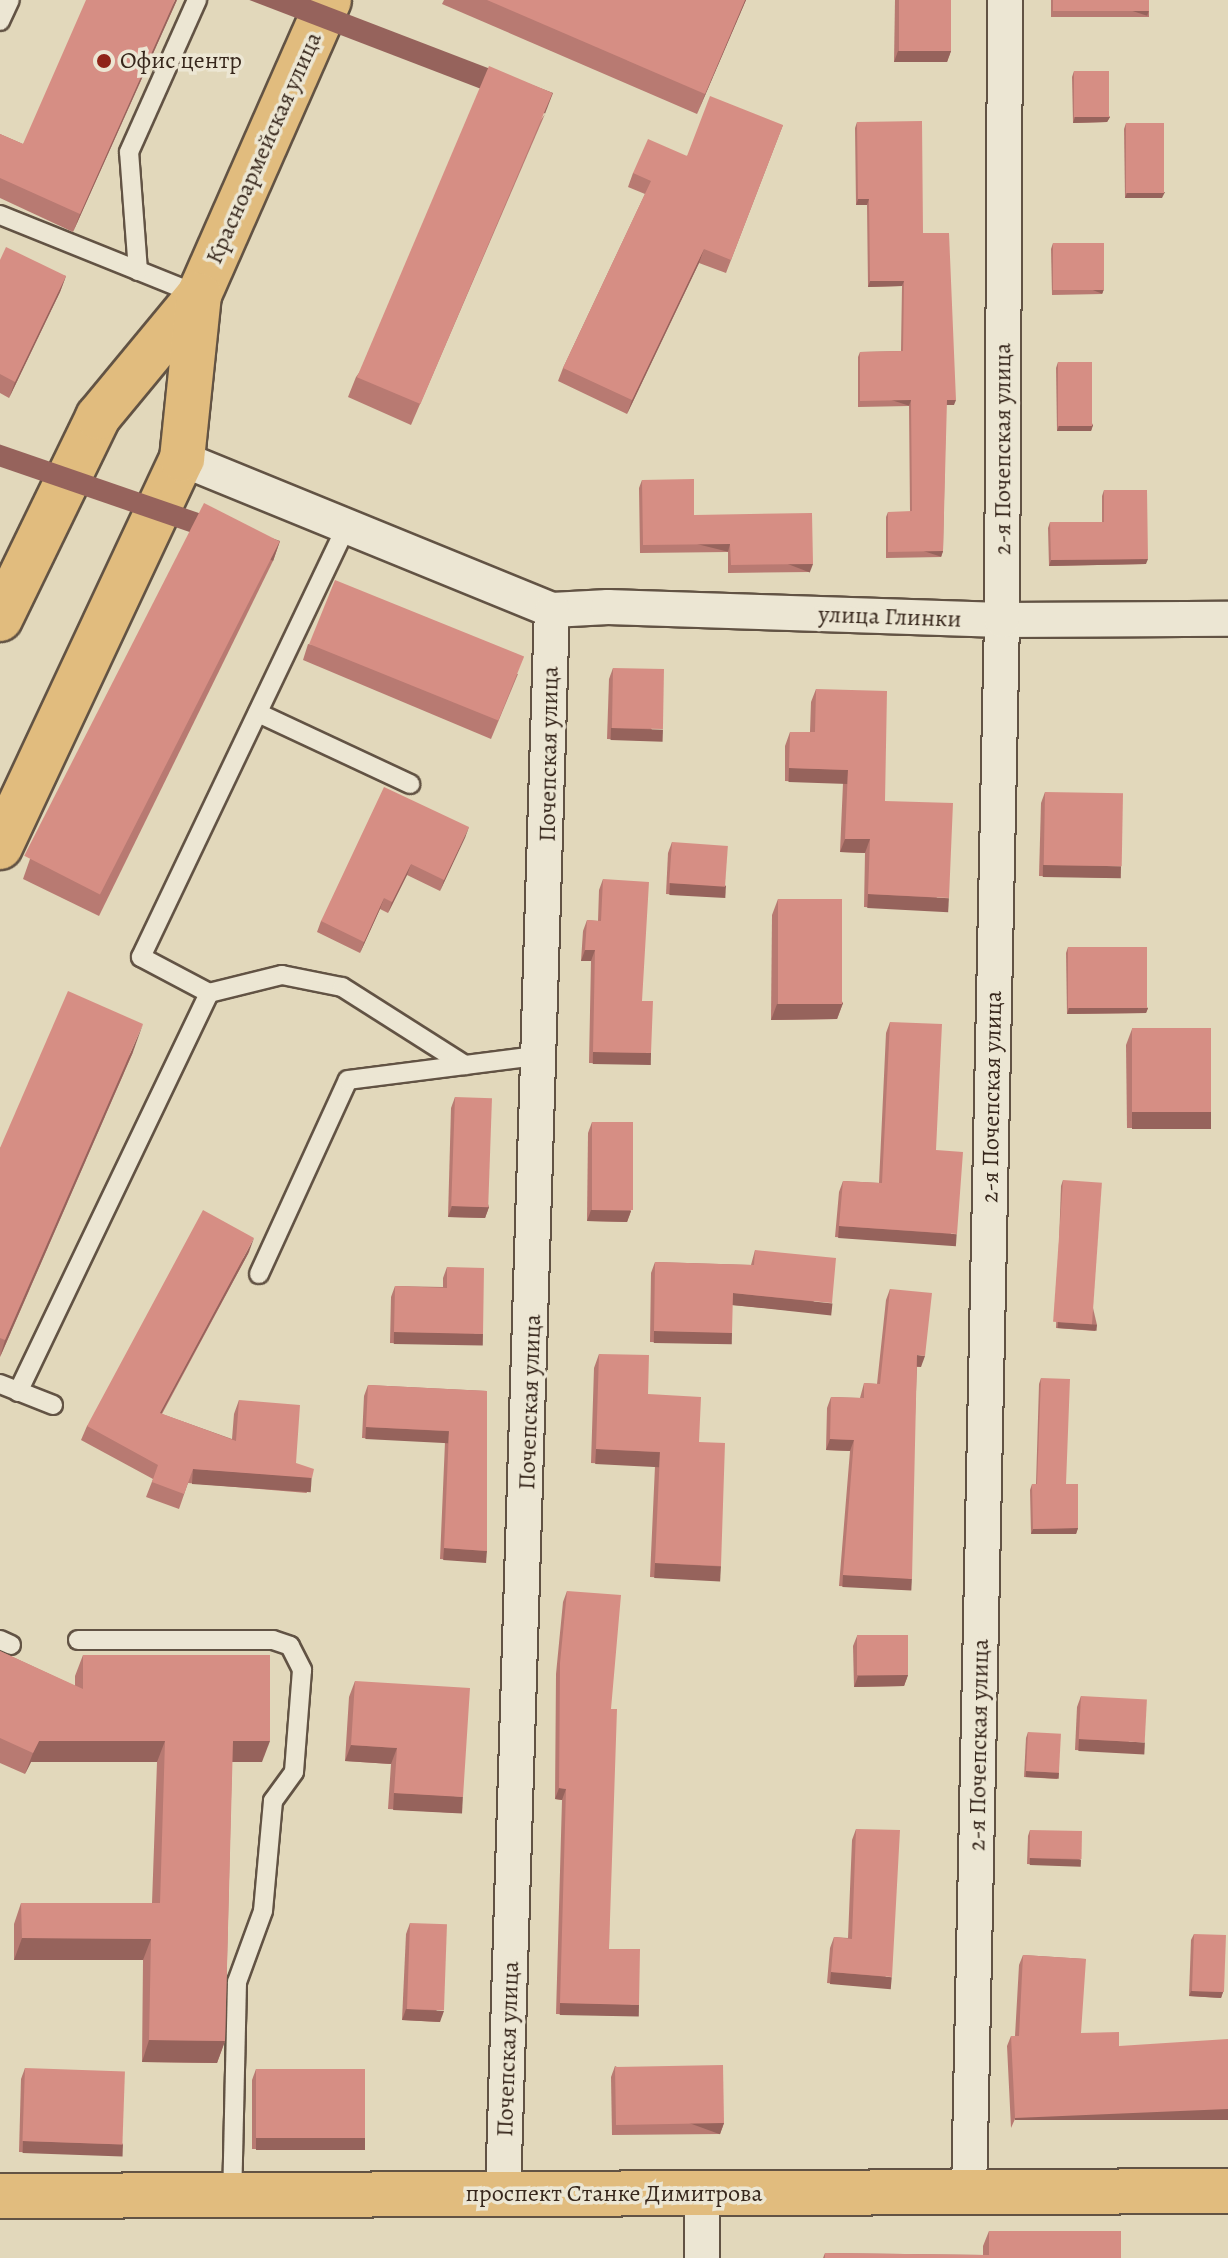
<!DOCTYPE html>
<html>
<head>
<meta charset="utf-8">
<style>
	body { margin:0 }
	#map { position:relative; width:1228px; height:2258px; overflow:hidden; background:#e2d8bb; font-family:Alegreya,serif }
	div>[style] { position:absolute }
	[style*='--x'] { left:calc(var(--x)*1px); top:calc(var(--y)*1px); width:calc(var(--w)*1px); rotate:calc(var(--a)*1deg) }
	.roads { filter:drop-shadow(2px 0 #625344) drop-shadow(-2px 0 #625344) drop-shadow(0 2px #625344) drop-shadow(0 -2px #625344) }
	.lane>* { height:18px; margin:-9px; padding:0 9px; transform-origin:9px; border-radius:9px; background:#ece6d3 }
	.street>* { height:34px; margin:-17px; padding:0 17px; transform-origin:17px; border-radius:17px; background:#ece6d3 }
	.primary>* { height:44px; margin:-22px; padding:0 22px; transform-origin:22px; border-radius:22px; background:#e1bc7e }
	.wall>* { inset:0; background:#b87a72; transform-origin:0 0 }
	.shaded-wall>* { inset:0; background:#96635c; transform-origin:0 0 }
	.building>* { inset:0; background:#d68e84; transform-origin:0 0 }
	.dots>* { width:22px; height:22px; translate:-50% -50%; box-sizing:border-box; border:4px solid #ece6d3; border-radius:50% }
	span { translate:-50% -50%; white-space:nowrap; text-align:center; line-height:1.15; -webkit-text-stroke:7px #ece6d3; paint-order:stroke }
	.poi-label { font-size:24px; color:#37271c }
	.left { translate:0 -50%; text-align:left }
	.street-label { font-size:24px; color:#37271c }
</style>
</head>
<body>
<div id="map">
	<div class="roads">
		<div class="lane">
			<div style="--x:0;--y:21;--w:23;--a:-65"></div>
			<div style="--x:0;--y:215;--w:214;--a:21.9"></div>
			<div style="--x:138;--y:271;--w:119;--a:-94.3"></div>
			<div style="--x:129;--y:152;--w:167;--a:-65.9"></div>
			<div style="--x:258;--y:713;--w:168;--a:25"></div>
			<div style="--x:209;--y:993;--w:75;--a:-13.9"></div>
			<div style="--x:282;--y:975;--w:61;--a:11.3"></div>
			<div style="--x:342;--y:987;--w:146;--a:32.4"></div>
			<div style="--x:259;--y:1274;--w:213;--a:-65.4"></div>
			<div style="--x:348;--y:1080;--w:196;--a:-7.3"></div>
			<div style="--x:0;--y:1384;--w:57;--a:21.6"></div>
			<div style="--x:18;--y:1392;--w:442;--a:-64.4"></div>
			<div style="--x:209;--y:993;--w:77;--a:-152.1"></div>
			<div style="--x:141;--y:957;--w:474;--a:-64.5"></div>
			<div style="--x:0;--y:1640;--w:12;--a:24"></div>
			<div style="--x:78;--y:1640;--w:195;--a:0"></div>
			<div style="--x:273;--y:1640;--w:18;--a:19"></div>
			<div style="--x:290;--y:1646;--w:27;--a:63"></div>
			<div style="--x:302;--y:1670;--w:102;--a:94.5"></div>
			<div style="--x:294;--y:1772;--w:36;--a:126"></div>
			<div style="--x:273;--y:1801;--w:110;--a:95.2"></div>
			<div style="--x:263;--y:1911;--w:76;--a:110.1"></div>
			<div style="--x:237;--y:1982;--w:214;--a:91.3"></div>
		</div>
		<div class="street">
			<div style="--x:182;--y:459;--w:400;--a:22.2"></div>
			<div style="--x:552;--y:610;--w:56;--a:-3.1"></div>
			<div style="--x:608;--y:607;--w:394;--a:1.9"></div>
			<div style="--x:1002;--y:620;--w:226;--a:-0.3"></div>
			<div style="--x:503;--y:2193;--w:1584;--a:-88.23"></div>
			<div style="--x:969;--y:2194;--w:1574;--a:-88.8"></div>
			<div style="--x:1002;--y:620;--w:620;--a:-89.72"></div>
			<div style="--x:702;--y:2196;--w:62;--a:90"></div>
		</div>
		<div class="primary">
			<div style="--x:0;--y:619;--w:225;--a:-64.1"></div>
			<div style="--x:98;--y:417;--w:158;--a:-50.4"></div>
			<div style="--x:199;--y:295;--w:322;--a:-66.2"></div>
			<div style="--x:0;--y:847;--w:429;--a:-64.9"></div>
			<div style="--x:182;--y:459;--w:165;--a:-84.1"></div>
			<div style="--x:0;--y:2196;--w:1228;--a:-0.23"></div>
		</div>
	</div>
	<div class="wall">
		<div style="clip-path:polygon(177px 0,73px 232px,0 198px,0 134px,23px 144px)"></div>
		<div style="clip-path:polygon(444px 0,746px 0,697px 114px,442px 4px)"></div>
		<div style="clip-path:polygon(895px 0,951px 0,951px 51px,947px 62px,894px 62px)"></div>
		<div style="left:1051px;top:0;width:98px;height:17px"></div>
		<div style="clip-path:polygon(1074px 71px,1110px 117px,1107px 122px,1073px 123px,1072px 77px)"></div>
		<div style="clip-path:polygon(545px 114px,411px 425px,348px 397px,356px 377px)"></div>
		<div style="clip-path:polygon(857px 122px,923px 233px,954px 405px,946px 405px,943px 551px,941px 557px,886px 558px,886px 517px,888px 512px,910px 512px,909px 406px,858px 407px,858px 357px,860px 352px,901px 351px,902px 286px,868px 287px,867px 205px,856px 205px,855px 128px)"></div>
		<div style="clip-path:polygon(1126px 123px,1162px 198px,1125px 198px,1124px 129px)"></div>
		<div style="clip-path:polygon(783px 125px,726px 273px,699px 263px,627px 414px,558px 381px,563px 368px,645px 194px,628px 187px,633px 173px)"></div>
		<div style="clip-path:polygon(1053px 243px,1104px 289px,1102px 294px,1052px 295px,1051px 249px)"></div>
		<div style="clip-path:polygon(0 260px,66px 276px,60px 292px,9px 398px,0 393px)"></div>
		<div style="clip-path:polygon(1058px 362px,1093px 425px,1091px 431px,1057px 431px,1056px 368px)"></div>
		<div style="clip-path:polygon(642px 480px,694px 515px,810px 572px,728px 573px,728px 552px,640px 553px,639px 488px)"></div>
		<div style="clip-path:polygon(1104px 490px,1146px 564px,1049px 566px,1048px 528px,1050px 522px,1102px 522px,1102px 496px)"></div>
		<div style="clip-path:polygon(280px 541px,273px 561px,99px 916px,23px 879px,30px 859px)"></div>
		<div style="clip-path:polygon(308px 644px,518px 674px,491px 739px,303px 660px)"></div>
		<div style="clip-path:polygon(613px 668px,659px 741px,607px 739px,609px 679px)"></div>
		<div style="clip-path:polygon(816px 689px,885px 801px,944px 911px,864px 907px,865px 853px,840px 852px,843px 783px,785px 781px,785px 746px,790px 732px,810px 732px,811px 702px)"></div>
		<div style="clip-path:polygon(1045px 792px,1117px 878px,1039px 876px,1041px 803px)"></div>
		<div style="clip-path:polygon(469px 827px,440px 891px,407px 875px,388px 913px,380px 909px,360px 953px,317px 932px,321px 921px)"></div>
		<div style="clip-path:polygon(672px 842px,726px 886px,722px 897px,666px 894px,668px 853px)"></div>
		<div style="clip-path:polygon(603px 879px,642px 1001px,647px 1064px,589px 1063px,591px 961px,581px 961px,583px 931px,587px 920px,598px 921px,599px 890px)"></div>
		<div style="clip-path:polygon(778px 899px,843px 1003px,837px 1019px,771px 1020px,772px 915px)"></div>
		<div style="clip-path:polygon(1068px 947px,1148px 1008px,1146px 1013px,1067px 1014px,1066px 953px)"></div>
		<div style="clip-path:polygon(890px 1022px,936px 1150px,953px 1245px,835px 1237px,839px 1192px,843px 1181px,879px 1183px,886px 1033px)"></div>
		<div style="clip-path:polygon(1132px 1029px,1206px 1128px,1127px 1128px,1126px 1045px)"></div>
		<div style="clip-path:polygon(133px 1052px,0 1357px,0 1148px)"></div>
		<div style="clip-path:polygon(455px 1097px,489px 1207px,485px 1218px,448px 1217px,451px 1108px)"></div>
		<div style="clip-path:polygon(592px 1122px,631px 1211px,627px 1222px,587px 1221px,588px 1133px)"></div>
		<div style="clip-path:polygon(1063px 1180px,1097px 1325px,1095px 1331px,1056px 1328px,1061px 1186px)"></div>
		<div style="clip-path:polygon(755px 1250px,828px 1314px,732px 1305px,728px 1344px,650px 1342px,651px 1273px,655px 1262px,751px 1265px)"></div>
		<div style="clip-path:polygon(249px 1252px,162px 1414px,232px 1439px,234px 1414px,239px 1400px,296px 1463px,307px 1493px,188px 1483px,179px 1509px,146px 1497px,153px 1479px,81px 1440px,87px 1426px)"></div>
		<div style="clip-path:polygon(447px 1267px,479px 1345px,390px 1343px,391px 1297px,395px 1286px,443px 1287px,443px 1278px)"></div>
		<div style="clip-path:polygon(890px 1289px,921px 1367px,917px 1367px,908px 1590px,839px 1586px,850px 1451px,826px 1450px,827px 1408px,831px 1397px,860px 1398px,864px 1383px,877px 1384px,886px 1300px)"></div>
		<div style="clip-path:polygon(599px 1354px,648px 1394px,721px 1566px,716px 1580px,650px 1577px,655px 1466px,591px 1463px,594px 1368px)"></div>
		<div style="clip-path:polygon(1041px 1378px,1066px 1484px,1078px 1528px,1076px 1534px,1031px 1534px,1030px 1490px,1032px 1484px,1036px 1484px,1039px 1384px)"></div>
		<div style="clip-path:polygon(368px 1385px,487px 1391px,487px 1551px,483px 1562px,440px 1559px,445px 1442px,362px 1438px,364px 1396px)"></div>
		<div style="clip-path:polygon(567px 1591px,611px 1709px,609px 1949px,635px 2016px,556px 2014px,562px 1800px,555px 1799px,556px 1674px,563px 1602px)"></div>
		<div style="clip-path:polygon(857px 1636px,908px 1675px,904px 1686px,854px 1687px,853px 1646px)"></div>
		<div style="clip-path:polygon(0 1651px,75px 1686px,75px 1676px,83px 1655px,262px 1762px,232px 1762px,225px 2041px,217px 2063px,142px 2062px,143px 1960px,14px 1960px,14px 1924px,21px 1903px,152px 1903px,157px 1762px,31px 1762px,25px 1774px,0 1763px)"></div>
		<div style="clip-path:polygon(355px 1681px,458px 1813px,388px 1809px,391px 1764px,345px 1761px,349px 1697px)"></div>
		<div style="clip-path:polygon(1081px 1696px,1141px 1753px,1075px 1750px,1077px 1707px)"></div>
		<div style="clip-path:polygon(1028px 1732px,1059px 1773px,1057px 1779px,1024px 1777px,1026px 1738px)"></div>
		<div style="clip-path:polygon(856px 1829px,888px 1988px,827px 1983px,830px 1948px,834px 1937px,848px 1938px,852px 1840px)"></div>
		<div style="clip-path:polygon(1030px 1830px,1081px 1860px,1079px 1866px,1027px 1864px,1028px 1836px)"></div>
		<div style="clip-path:polygon(410px 1923px,440px 2022px,402px 2020px,406px 1934px)"></div>
		<div style="clip-path:polygon(1194px 1934px,1223px 1992px,1221px 1998px,1189px 1996px,1191px 1940px)"></div>
		<div style="clip-path:polygon(1023px 1955px,1086px 1959px,1011px 2128px,1007px 2046px,1011px 2036px,1015px 2036px,1019px 1965px)"></div>
		<div style="clip-path:polygon(615px 2066px,724px 2123px,720px 2134px,612px 2135px,611px 2077px)"></div>
		<div style="clip-path:polygon(25px 2068px,123px 2144px,119px 2155px,19px 2152px,21px 2079px)"></div>
		<div style="clip-path:polygon(256px 2069px,361px 2149px,252px 2149px,252px 2080px)"></div>
		<div style="clip-path:polygon(989px 2231px,1121px 2258px,823px 2258px,825px 2253px,983px 2255px,983px 2246px)"></div>
	</div>
	<div class="shaded-wall">
		<div style="clip-path:polygon(175px 0,177px 0,73px 232px,80px 214px)"></div>
		<div style="clip-path:polygon(745px 0,746px 0,697px 114px,705px 94px)"></div>
		<div style="left:1149px;top:10px;width:6px;height:96px;rotate:108deg"></div>
		<div style="clip-path:polygon(898px 51px,951px 51px,947px 62px,894px 62px)"></div>
		<div style="left:553px;top:93px;width:22px;height:339px;rotate:111deg"></div>
		<div style="clip-path:polygon(1075px 117px,1110px 117px,1107px 122px,1073px 123px)"></div>
		<div style="clip-path:polygon(1165px 192px,1162px 198px,1125px 198px,1127px 193px)"></div>
		<div style="clip-path:polygon(858px 199px,869px 199px,867px 205px,856px 205px)"></div>
		<div style="clip-path:polygon(704px 249px,699px 263px,627px 414px,632px 400px)"></div>
		<div style="clip-path:polygon(66px 276px,60px 292px,9px 398px,15px 382px)"></div>
		<div style="clip-path:polygon(870px 281px,904px 281px,902px 286px,868px 287px)"></div>
		<div style="left:1104px;top:289px;width:5px;height:50px;rotate:112deg"></div>
		<div style="left:911px;top:400px;width:6px;height:51px;rotate:108deg"></div>
		<div style="clip-path:polygon(947px 400px,956px 400px,954px 405px,945px 405px)"></div>
		<div style="clip-path:polygon(1093px 425px,1091px 431px,1057px 431px,1059px 426px)"></div>
		<div style="left:280px;top:541px;width:21px;height:395px;rotate:109deg"></div>
		<div style="left:730px;top:544px;width:8px;height:87px;rotate:104deg"></div>
		<div style="left:943px;top:551px;width:6px;height:55px;rotate:108deg"></div>
		<div style="clip-path:polygon(1148px 559px,1146px 564px,1049px 566px,1051px 560px)"></div>
		<div style="left:813px;top:564px;width:9px;height:82px;rotate:111deg"></div>
		<div style="left:611px;top:728px;width:52px;height:12px;rotate:2deg"></div>
		<div style="left:789px;top:768px;width:59px;height:14px;rotate:2deg"></div>
		<div style="clip-path:polygon(469px 827px,465px 838px,440px 891px,444px 880px)"></div>
		<div style="clip-path:polygon(845px 839px,870px 839px,865px 853px,840px 852px)"></div>
		<div style="clip-path:polygon(411px 864px,407px 875px,388px 913px,392px 902px)"></div>
		<div style="left:1043px;top:865px;width:78px;height:12px;rotate:1deg"></div>
		<div style="left:670px;top:883px;width:56px;height:12px;rotate:3deg"></div>
		<div style="left:868px;top:894px;width:81px;height:14px;rotate:3deg"></div>
		<div style="clip-path:polygon(384px 898px,380px 909px,360px 953px,364px 942px)"></div>
		<div style="clip-path:polygon(585px 950px,595px 950px,591px 961px,581px 961px)"></div>
		<div style="clip-path:polygon(843px 1003px,837px 1019px,771px 1020px,777px 1004px)"></div>
		<div style="clip-path:polygon(1069px 1008px,1148px 1008px,1146px 1013px,1067px 1014px)"></div>
		<div style="clip-path:polygon(143px 1024px,133px 1052px,0 1357px,5px 1340px)"></div>
		<div style="left:593px;top:1052px;width:58px;height:12px;rotate:1deg"></div>
		<div style="left:1132px;top:1112px;width:79px;height:17px"></div>
		<div style="clip-path:polygon(452px 1206px,489px 1207px,485px 1218px,448px 1217px)"></div>
		<div style="clip-path:polygon(591px 1210px,631px 1211px,627px 1222px,587px 1221px)"></div>
		<div style="left:839px;top:1226px;width:118px;height:12px;rotate:4deg"></div>
		<div style="clip-path:polygon(254px 1238px,249px 1252px,154px 1427px,160px 1413px)"></div>
		<div style="left:733px;top:1293px;width:100px;height:12px;rotate:6deg"></div>
		<div style="left:1058px;top:1322px;width:39px;height:6px;rotate:4deg"></div>
		<div style="left:654px;top:1331px;width:78px;height:12px;rotate:1deg"></div>
		<div style="left:394px;top:1332px;width:89px;height:12px;rotate:1deg"></div>
		<div style="clip-path:polygon(917px 1355px,925px 1356px,921px 1367px,913px 1366px)"></div>
		<div style="left:366px;top:1427px;width:83px;height:12px;rotate:3deg"></div>
		<div style="clip-path:polygon(830px 1439px,854px 1440px,850px 1451px,826px 1450px)"></div>
		<div style="left:596px;top:1449px;width:64px;height:15px;rotate:3deg"></div>
		<div style="left:193px;top:1469px;width:119px;height:15px;rotate:4deg"></div>
		<div style="clip-path:polygon(1078px 1528px,1076px 1534px,1031px 1534px,1033px 1529px)"></div>
		<div style="left:444px;top:1548px;width:43px;height:12px;rotate:4deg"></div>
		<div style="left:655px;top:1563px;width:66px;height:15px;rotate:3deg"></div>
		<div style="left:843px;top:1575px;width:69px;height:12px;rotate:3deg"></div>
		<div style="clip-path:polygon(908px 1675px,904px 1686px,854px 1687px,858px 1676px)"></div>
		<div style="left:1079px;top:1739px;width:66px;height:12px;rotate:3deg"></div>
		<div style="clip-path:polygon(39px 1741px,165px 1741px,157px 1762px,31px 1762px,25px 1774px,33px 1753px)"></div>
		<div style="clip-path:polygon(233px 1741px,270px 1741px,262px 1762px,225px 1762px)"></div>
		<div style="clip-path:polygon(351px 1745px,397px 1748px,391px 1764px,345px 1761px)"></div>
		<div style="left:1026px;top:1771px;width:33px;height:6px;rotate:3deg"></div>
		<div style="clip-path:polygon(559px 1788px,566px 1789px,562px 1800px,555px 1799px)"></div>
		<div style="left:394px;top:1793px;width:69px;height:17px;rotate:3deg"></div>
		<div style="left:1030px;top:1858px;width:51px;height:7px;rotate:2deg"></div>
		<div style="clip-path:polygon(22px 1938px,151px 1939px,143px 1960px,14px 1960px)"></div>
		<div style="left:831px;top:1972px;width:61px;height:12px;rotate:5deg"></div>
		<div style="clip-path:polygon(1191px 1991px,1223px 1992px,1221px 1998px,1189px 1996px)"></div>
		<div style="left:560px;top:2003px;width:79px;height:12px;rotate:1deg"></div>
		<div style="clip-path:polygon(406px 2009px,444px 2011px,440px 2022px,402px 2020px)"></div>
		<div style="clip-path:polygon(149px 2040px,225px 2041px,217px 2063px,142px 2062px)"></div>
		<div style="left:1228px;top:2109px;width:11px;height:213px;rotate:90deg"></div>
		<div style="left:724px;top:2123px;width:12px;height:108px;rotate:110deg"></div>
		<div style="left:256px;top:2138px;width:109px;height:12px"></div>
		<div style="left:23px;top:2141px;width:100px;height:12px;rotate:2deg"></div>
	</div>
	<div class="building">
		<div style="clip-path:polygon(86px 0,175px 0,80px 214px,0 178px,0 134px,23px 144px)"></div>
		<div style="clip-path:polygon(487px 0,745px 0,705px 94px)"></div>
		<div style="left:899px;top:0;width:52px;height:51px"></div>
		<div style="left:1053px;top:0;width:96px;height:11px"></div>
		<div style="left:489px;top:66px;width:69px;height:338px;rotate:23deg"></div>
		<div style="left:1074px;top:71px;width:35px;height:46px"></div>
		<div style="clip-path:polygon(710px 96px,783px 125px,731px 260px,704px 249px,632px 400px,563px 368px,651px 181px,633px 173px,648px 139px,687px 156px)"></div>
		<div style="clip-path:polygon(922px 121px,923px 233px,949px 233px,956px 400px,947px 400px,943px 551px,888px 552px,888px 512px,912px 511px,911px 400px,860px 401px,860px 352px,903px 351px,904px 281px,870px 281px,869px 199px,858px 199px,857px 122px)"></div>
		<div style="left:1126px;top:123px;width:38px;height:70px"></div>
		<div style="left:1053px;top:243px;width:51px;height:47px"></div>
		<div style="clip-path:polygon(6px 247px,66px 276px,15px 382px,0 374px,0 260px)"></div>
		<div style="left:1058px;top:362px;width:34px;height:64px"></div>
		<div style="clip-path:polygon(694px 479px,694px 515px,812px 513px,813px 564px,731px 565px,730px 544px,643px 545px,642px 480px)"></div>
		<div style="clip-path:polygon(1104px 490px,1147px 490px,1148px 559px,1051px 560px,1050px 522px,1104px 522px)"></div>
		<div style="left:204px;top:503px;width:85px;height:396px;rotate:27deg"></div>
		<div style="left:335px;top:580px;width:204px;height:69px;rotate:22deg"></div>
		<div style="left:613px;top:668px;width:51px;height:60px;rotate:1deg"></div>
		<div style="clip-path:polygon(816px 689px,887px 691px,885px 801px,953px 803px,949px 898px,868px 894px,870px 839px,845px 839px,848px 770px,789px 768px,790px 732px,815px 732px)"></div>
		<div style="clip-path:polygon(384px 787px,469px 827px,444px 880px,411px 864px,392px 902px,384px 898px,364px 942px,321px 921px)"></div>
		<div style="left:1045px;top:792px;width:78px;height:73px;rotate:1deg"></div>
		<div style="left:672px;top:842px;width:56px;height:41px;rotate:4deg"></div>
		<div style="clip-path:polygon(603px 879px,649px 882px,642px 1001px,653px 1001px,651px 1053px,593px 1052px,595px 950px,585px 950px,587px 920px,601px 921px)"></div>
		<div style="left:778px;top:899px;width:64px;height:105px"></div>
		<div style="left:1068px;top:947px;width:79px;height:61px"></div>
		<div style="clip-path:polygon(68px 991px,143px 1024px,5px 1340px,0 1338px,0 1148px)"></div>
		<div style="clip-path:polygon(890px 1022px,942px 1024px,936px 1150px,963px 1152px,957px 1234px,839px 1226px,843px 1181px,882px 1183px)"></div>
		<div style="left:1211px;top:1028px;width:84px;height:79px;rotate:90deg"></div>
		<div style="left:455px;top:1097px;width:37px;height:109px;rotate:2deg"></div>
		<div style="left:592px;top:1122px;width:41px;height:88px"></div>
		<div style="left:1063px;top:1180px;width:39px;height:142px;rotate:4deg"></div>
		<div style="clip-path:polygon(203px 1210px,254px 1238px,160px 1413px,236px 1441px,239px 1400px,300px 1405px,296px 1463px,314px 1469px,312px 1478px,193px 1469px,184px 1494px,152px 1482px,158px 1465px,87px 1426px)"></div>
		<div style="clip-path:polygon(755px 1250px,836px 1258px,832px 1303px,733px 1293px,732px 1333px,654px 1331px,655px 1262px,754px 1265px)"></div>
		<div style="clip-path:polygon(447px 1267px,484px 1268px,483px 1334px,394px 1332px,395px 1286px,447px 1288px)"></div>
		<div style="clip-path:polygon(890px 1289px,932px 1293px,925px 1356px,917px 1355px,912px 1579px,843px 1575px,854px 1440px,830px 1439px,831px 1397px,864px 1398px,864px 1383px,880px 1384px)"></div>
		<div style="clip-path:polygon(599px 1354px,649px 1355px,648px 1394px,701px 1397px,699px 1442px,725px 1443px,721px 1566px,655px 1563px,660px 1452px,596px 1449px)"></div>
		<div style="clip-path:polygon(1041px 1378px,1070px 1379px,1066px 1484px,1078px 1484px,1078px 1528px,1033px 1529px,1032px 1484px,1037px 1484px)"></div>
		<div style="clip-path:polygon(368px 1385px,487px 1391px,487px 1551px,444px 1548px,449px 1431px,366px 1427px)"></div>
		<div style="clip-path:polygon(567px 1591px,621px 1595px,611px 1709px,617px 1709px,609px 1949px,640px 1949px,639px 2005px,560px 2003px,566px 1789px,559px 1788px,560px 1663px)"></div>
		<div style="left:908px;top:1635px;width:40px;height:51px;rotate:90deg"></div>
		<div style="clip-path:polygon(0 1651px,83px 1689px,83px 1655px,270px 1655px,270px 1741px,233px 1741px,225px 2041px,149px 2040px,151px 1939px,22px 1938px,21px 1903px,160px 1903px,165px 1741px,39px 1741px,33px 1753px,0 1738px)"></div>
		<div style="clip-path:polygon(355px 1681px,470px 1688px,463px 1797px,394px 1793px,397px 1748px,351px 1745px)"></div>
		<div style="left:1081px;top:1696px;width:66px;height:43px;rotate:3deg"></div>
		<div style="left:1028px;top:1732px;width:33px;height:39px;rotate:3deg"></div>
		<div style="clip-path:polygon(856px 1829px,900px 1830px,892px 1977px,831px 1972px,834px 1937px,852px 1939px)"></div>
		<div style="left:1030px;top:1830px;width:52px;height:28px;rotate:1deg"></div>
		<div style="left:410px;top:1923px;width:37px;height:86px;rotate:2deg"></div>
		<div style="left:1194px;top:1934px;width:32px;height:57px;rotate:2deg"></div>
		<div style="clip-path:polygon(1023px 1955px,1086px 1959px,1081px 2033px,1119px 2032px,1119px 2046px,1228px 2039px,1228px 2109px,1015px 2118px,1011px 2036px,1019px 2036px)"></div>
		<div style="left:723px;top:2065px;width:58px;height:108px;rotate:89deg"></div>
		<div style="left:25px;top:2068px;width:100px;height:73px;rotate:2deg"></div>
		<div style="left:256px;top:2069px;width:109px;height:69px"></div>
		<div style="clip-path:polygon(989px 2231px,1121px 2231px,1121px 2258px,825px 2258px,825px 2253px,989px 2255px)"></div>
	</div>
	<div class="dots">
		<div style="left:104px;top:61px;background:#8f2418"></div>
	</div>
	<div class="poi-label">
		<span class="left" style="left:120px;top:61px">Офис центр</span>
	</div>
	<div class="street-label">
		<span style="left:264px;top:148px;rotate:-66deg">Красноармейская улица</span>
		<span style="left:1003px;top:449px;rotate:-90deg">2-я Почепская улица</span>
		<span style="left:890px;top:617px;rotate:2deg">улица Глинки</span>
		<span style="left:549px;top:754px;rotate:-89deg">Почепская улица</span>
		<span style="left:992px;top:1097px;rotate:-89deg">2-я Почепская улица</span>
		<span style="left:530px;top:1402px;rotate:-88deg">Почепская улица</span>
		<span style="left:979px;top:1745px;rotate:-89deg">2-я Почепская улица</span>
		<span style="left:508px;top:2049px;rotate:-88deg">Почепская улица</span>
		<span style="left:614px;top:2194px">проспект Станке Димитрова</span>
	</div>
</div>
</body>
</html>
